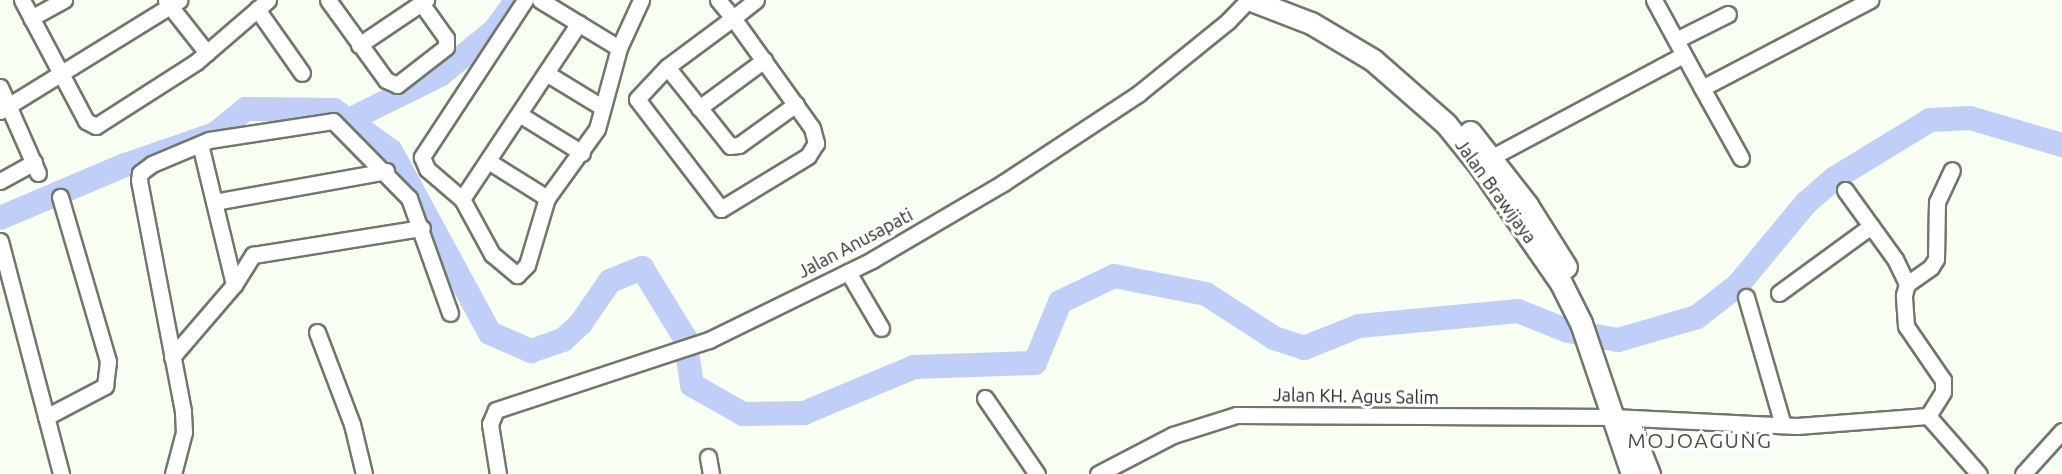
<!DOCTYPE html>
<html>
<head>
<meta charset="utf-8">
<style>
	body { margin:0 }
	#map { position:relative; width:2062px; height:474px; overflow:hidden; background:#f8fef1; font-family:Ubuntu,sans-serif }
	div>[style] { position:absolute }
	[style*='--x'] { left:calc(var(--x)*1px); top:calc(var(--y)*1px); width:calc(var(--w)*1px); rotate:calc(var(--a)*1deg) }
	.river>* { height:24px; margin:-12px; padding:0 12px; transform-origin:12px; border-radius:12px; background:#c0cff8 }
	.roads { filter:drop-shadow(2px 0 #72776c) drop-shadow(-2px 0 #72776c) drop-shadow(0 2px #72776c) drop-shadow(0 -2px #72776c) }
	.minor>* { height:15px; margin:-7.5px; padding:0 7.5px; transform-origin:7.5px; border-radius:7.5px; background:#fff }
	.highway>* { height:21px; margin:-10.5px; padding:0 10.5px; transform-origin:10.5px; border-radius:10.5px; background:#fff }
	span { translate:-50% -50%; white-space:nowrap; text-align:center; line-height:1.15; -webkit-text-stroke:6px #fff; paint-order:stroke }
	.street-label { font-size:18px; color:#242621 }
	.quarter-label { font-size:21px; color:#4a4f45; letter-spacing:1.5px }
</style>
</head>
<body>
<div id="map">
	<div class="river">
		<div style="--x:349;--y:120;--w:102;--a:-26.3"></div>
		<div style="--x:440;--y:75;--w:71;--a:-39.3"></div>
		<div style="--x:495;--y:30;--w:37;--a:-54"></div>
		<div style="--x:0;--y:218;--w:136;--a:-23"></div>
		<div style="--x:125;--y:165;--w:95;--a:-19"></div>
		<div style="--x:215;--y:134;--w:40;--a:-39"></div>
		<div style="--x:246;--y:109;--w:88;--a:0.7"></div>
		<div style="--x:334;--y:110;--w:70;--a:35.7"></div>
		<div style="--x:391;--y:151;--w:207;--a:61.5"></div>
		<div style="--x:490;--y:333;--w:45;--a:23.7"></div>
		<div style="--x:531;--y:351;--w:34;--a:-19"></div>
		<div style="--x:563;--y:340;--w:25;--a:-43"></div>
		<div style="--x:581;--y:323;--w:51;--a:-55.4"></div>
		<div style="--x:610;--y:281;--w:35;--a:-22"></div>
		<div style="--x:642;--y:268;--w:82;--a:58.4"></div>
		<div style="--x:685;--y:338;--w:48;--a:81.5"></div>
		<div style="--x:692;--y:385;--w:59;--a:29.6"></div>
		<div style="--x:743;--y:414;--w:61;--a:-0.9"></div>
		<div style="--x:804;--y:413;--w:119;--a:-22.7"></div>
		<div style="--x:914;--y:367;--w:121;--a:-1.9"></div>
		<div style="--x:1035;--y:363;--w:66;--a:-67.7"></div>
		<div style="--x:1060;--y:302;--w:60;--a:-25.7"></div>
		<div style="--x:1114;--y:276;--w:94;--a:11.1"></div>
		<div style="--x:1206;--y:294;--w:81;--a:32.9"></div>
		<div style="--x:1274;--y:338;--w:32;--a:18"></div>
		<div style="--x:1304;--y:348;--w:59;--a:-21.8"></div>
		<div style="--x:1359;--y:326;--w:160;--a:-5.4"></div>
		<div style="--x:1518;--y:311;--w:54;--a:21.8"></div>
		<div style="--x:1568;--y:331;--w:51;--a:10.2"></div>
		<div style="--x:1618;--y:340;--w:82;--a:-16.2"></div>
		<div style="--x:1697;--y:317;--w:52;--a:-38"></div>
		<div style="--x:1738;--y:285;--w:107;--a:-50.3"></div>
		<div style="--x:1806;--y:203;--w:38;--a:-41"></div>
		<div style="--x:1835;--y:178;--w:111;--a:-31.4"></div>
		<div style="--x:1930;--y:120;--w:40;--a:-2.9"></div>
		<div style="--x:1970;--y:118;--w:96;--a:16.4"></div>
	</div>
	<div class="roads">
		<div class="minor">
			<div style="--x:22;--y:0;--w:137;--a:62.1"></div>
			<div style="--x:86;--y:121;--w:11;--a:27"></div>
			<div style="--x:96;--y:126;--w:119;--a:-32.6"></div>
			<div style="--x:196;--y:62;--w:95;--a:-40.7"></div>
			<div style="--x:328;--y:0;--w:99;--a:54.1"></div>
			<div style="--x:386;--y:80;--w:12;--a:24"></div>
			<div style="--x:397;--y:85;--w:62;--a:-37.8"></div>
			<div style="--x:446;--y:47;--w:9;--a:-90"></div>
			<div style="--x:446;--y:38;--w:43;--a:-125.5"></div>
			<div style="--x:525;--y:0;--w:188;--a:123.3"></div>
			<div style="--x:422;--y:157;--w:13;--a:67"></div>
			<div style="--x:427;--y:169;--w:46;--a:40.6"></div>
			<div style="--x:462;--y:199;--w:63;--a:61.4"></div>
			<div style="--x:492;--y:254;--w:33;--a:40"></div>
			<div style="--x:517;--y:275;--w:14;--a:-45"></div>
			<div style="--x:527;--y:265;--w:70;--a:-73.4"></div>
			<div style="--x:547;--y:198;--w:85;--a:-54.1"></div>
			<div style="--x:597;--y:129;--w:84;--a:-74.8"></div>
			<div style="--x:619;--y:48;--w:53;--a:-65.4"></div>
			<div style="--x:540;--y:0;--w:92;--a:31.3"></div>
			<div style="--x:718;--y:0;--w:23;--a:50"></div>
			<div style="--x:733;--y:18;--w:135;--a:54.3"></div>
			<div style="--x:812;--y:128;--w:16;--a:75"></div>
			<div style="--x:816;--y:143;--w:15;--a:122"></div>
			<div style="--x:808;--y:156;--w:102;--a:148.7"></div>
			<div style="--x:721;--y:209;--w:138;--a:-127.4"></div>
			<div style="--x:637;--y:99;--w:44;--a:-46.8"></div>
			<div style="--x:667;--y:67;--w:82;--a:-36.6"></div>
			<div style="--x:733;--y:18;--w:29;--a:-38"></div>
			<div style="--x:1654;--y:0;--w:100;--a:61.4"></div>
			<div style="--x:1702;--y:88;--w:190;--a:-27.6"></div>
			<div style="--x:166;--y:1;--w:66;--a:51.7"></div>
			<div style="--x:257;--y:9;--w:78;--a:54.9"></div>
			<div style="--x:31;--y:18;--w:38;--a:-29"></div>
			<div style="--x:1676;--y:40;--w:58;--a:-26.6"></div>
			<div style="--x:359;--y:45;--w:81;--a:-33.9"></div>
			<div style="--x:667;--y:67;--w:101;--a:51.4"></div>
			<div style="--x:730;--y:146;--w:9;--a:-6"></div>
			<div style="--x:739;--y:145;--w:70;--a:-35.7"></div>
			<div style="--x:546;--y:73;--w:66;--a:31.3"></div>
			<div style="--x:0;--y:87;--w:94;--a:66.2"></div>
			<div style="--x:1702;--y:88;--w:80;--a:60.9"></div>
			<div style="--x:699;--y:108;--w:81;--a:-36.4"></div>
			<div style="--x:0;--y:111;--w:211;--a:-31.7"></div>
			<div style="--x:519;--y:114;--w:74;--a:31.8"></div>
			<div style="--x:200;--y:144;--w:145;--a:76.4"></div>
			<div style="--x:1492;--y:157;--w:217;--a:-28.1"></div>
			<div style="--x:488;--y:161;--w:70;--a:32.1"></div>
			<div style="--x:0;--y:181;--w:39;--a:-29"></div>
			<div style="--x:1845;--y:190;--w:85;--a:54.1"></div>
			<div style="--x:1895;--y:259;--w:28;--a:64"></div>
			<div style="--x:462;--y:199;--w:211;--a:-56.4"></div>
			<div style="--x:214;--y:202;--w:175;--a:-10.2"></div>
			<div style="--x:0;--y:241;--w:241;--a:75.3"></div>
			<div style="--x:848;--y:272;--w:65;--a:59.5"></div>
			<div style="--x:1779;--y:293;--w:114;--a:-36.1"></div>
			<div style="--x:1746;--y:297;--w:133;--a:73.9"></div>
			<div style="--x:317;--y:332;--w:98;--a:69.2"></div>
			<div style="--x:352;--y:424;--w:51;--a:76.5"></div>
			<div style="--x:172;--y:357;--w:95;--a:-49.3"></div>
			<div style="--x:234;--y:285;--w:36;--a:-58"></div>
			<div style="--x:253;--y:255;--w:171;--a:-9.1"></div>
			<div style="--x:985;--y:398;--w:92;--a:55.6"></div>
			<div style="--x:1928;--y:416;--w:28;--a:-58"></div>
			<div style="--x:1943;--y:392;--w:12;--a:-90"></div>
			<div style="--x:1943;--y:380;--w:65;--a:-124.4"></div>
			<div style="--x:1906;--y:326;--w:31;--a:-94"></div>
			<div style="--x:1904;--y:295;--w:11;--a:-75"></div>
			<div style="--x:1907;--y:284;--w:29;--a:-35"></div>
			<div style="--x:1931;--y:267;--w:9;--a:-58"></div>
			<div style="--x:1936;--y:259;--w:57;--a:-89"></div>
			<div style="--x:1937;--y:202;--w:35;--a:-65"></div>
			<div style="--x:46;--y:417;--w:67;--a:-27.7"></div>
			<div style="--x:105;--y:386;--w:25;--a:-83"></div>
			<div style="--x:108;--y:361;--w:171;--a:-106.3"></div>
			<div style="--x:708;--y:457;--w:17;--a:80"></div>
			<div style="--x:173;--y:474;--w:43;--a:-75.3"></div>
			<div style="--x:184;--y:432;--w:21;--a:-93"></div>
			<div style="--x:183;--y:411;--w:235;--a:-100.8"></div>
			<div style="--x:139;--y:180;--w:7;--a:-82"></div>
			<div style="--x:140;--y:173;--w:15;--a:-37"></div>
			<div style="--x:152;--y:164;--w:62;--a:-22.8"></div>
			<div style="--x:209;--y:140;--w:125;--a:-8.7"></div>
			<div style="--x:333;--y:121;--w:108;--a:45.4"></div>
			<div style="--x:409;--y:198;--w:122;--a:70.4"></div>
			<div style="--x:498;--y:474;--w:51;--a:-99.1"></div>
			<div style="--x:490;--y:424;--w:15;--a:-67"></div>
			<div style="--x:496;--y:410;--w:224;--a:-18.2"></div>
			<div style="--x:709;--y:340;--w:182;--a:-26.1"></div>
			<div style="--x:872;--y:260;--w:152;--a:-30.4"></div>
			<div style="--x:1003;--y:183;--w:162;--a:-33.4"></div>
			<div style="--x:1138;--y:94;--w:116;--a:-39"></div>
			<div style="--x:1228;--y:21;--w:29;--a:-46"></div>
			<div style="--x:1098;--y:474;--w:85;--a:-27.5"></div>
			<div style="--x:1173;--y:435;--w:66;--a:-17.6"></div>
			<div style="--x:1236;--y:415;--w:376;--a:0.3"></div>
			<div style="--x:1612;--y:417;--w:185;--a:2.8"></div>
			<div style="--x:1797;--y:426;--w:131;--a:-4.4"></div>
			<div style="--x:1928;--y:416;--w:77;--a:48.7"></div>
			<div style="--x:2023;--y:474;--w:58;--a:-47.8"></div>
		</div>
		<div class="highway">
			<div style="--x:1251;--y:0;--w:64;--a:21"></div>
			<div style="--x:1311;--y:23;--w:72;--a:30.8"></div>
			<div style="--x:1373;--y:60;--w:97;--a:41.2"></div>
			<div style="--x:1446;--y:124;--w:54;--a:51"></div>
			<div style="--x:1480;--y:166;--w:142;--a:55.3"></div>
			<div style="--x:1561;--y:283;--w:45;--a:63.4"></div>
			<div style="--x:1581;--y:323;--w:159;--a:71.3"></div>
			<div style="--x:1470;--y:132;--w:93;--a:52"></div>
			<div style="--x:1527;--y:205;--w:73;--a:57.8"></div>
			<div style="--x:1629;--y:424;--w:54;--a:68.2"></div>
		</div>
	</div>
	<div class="street-label">
		<span style="left:1496px;top:191px;rotate:54deg">Jalan Brawijaya</span>
		<span style="left:855px;top:243px;rotate:-28deg">Jalan Anusapati</span>
		<span style="left:1356px;top:396px;rotate:1deg">Jalan KH. Agus Salim</span>
	</div>
	<div class="quarter-label">
		<span style="left:1700px;top:440px">MOJOAGUNG</span>
	</div>
</div>
</body>
</html>
